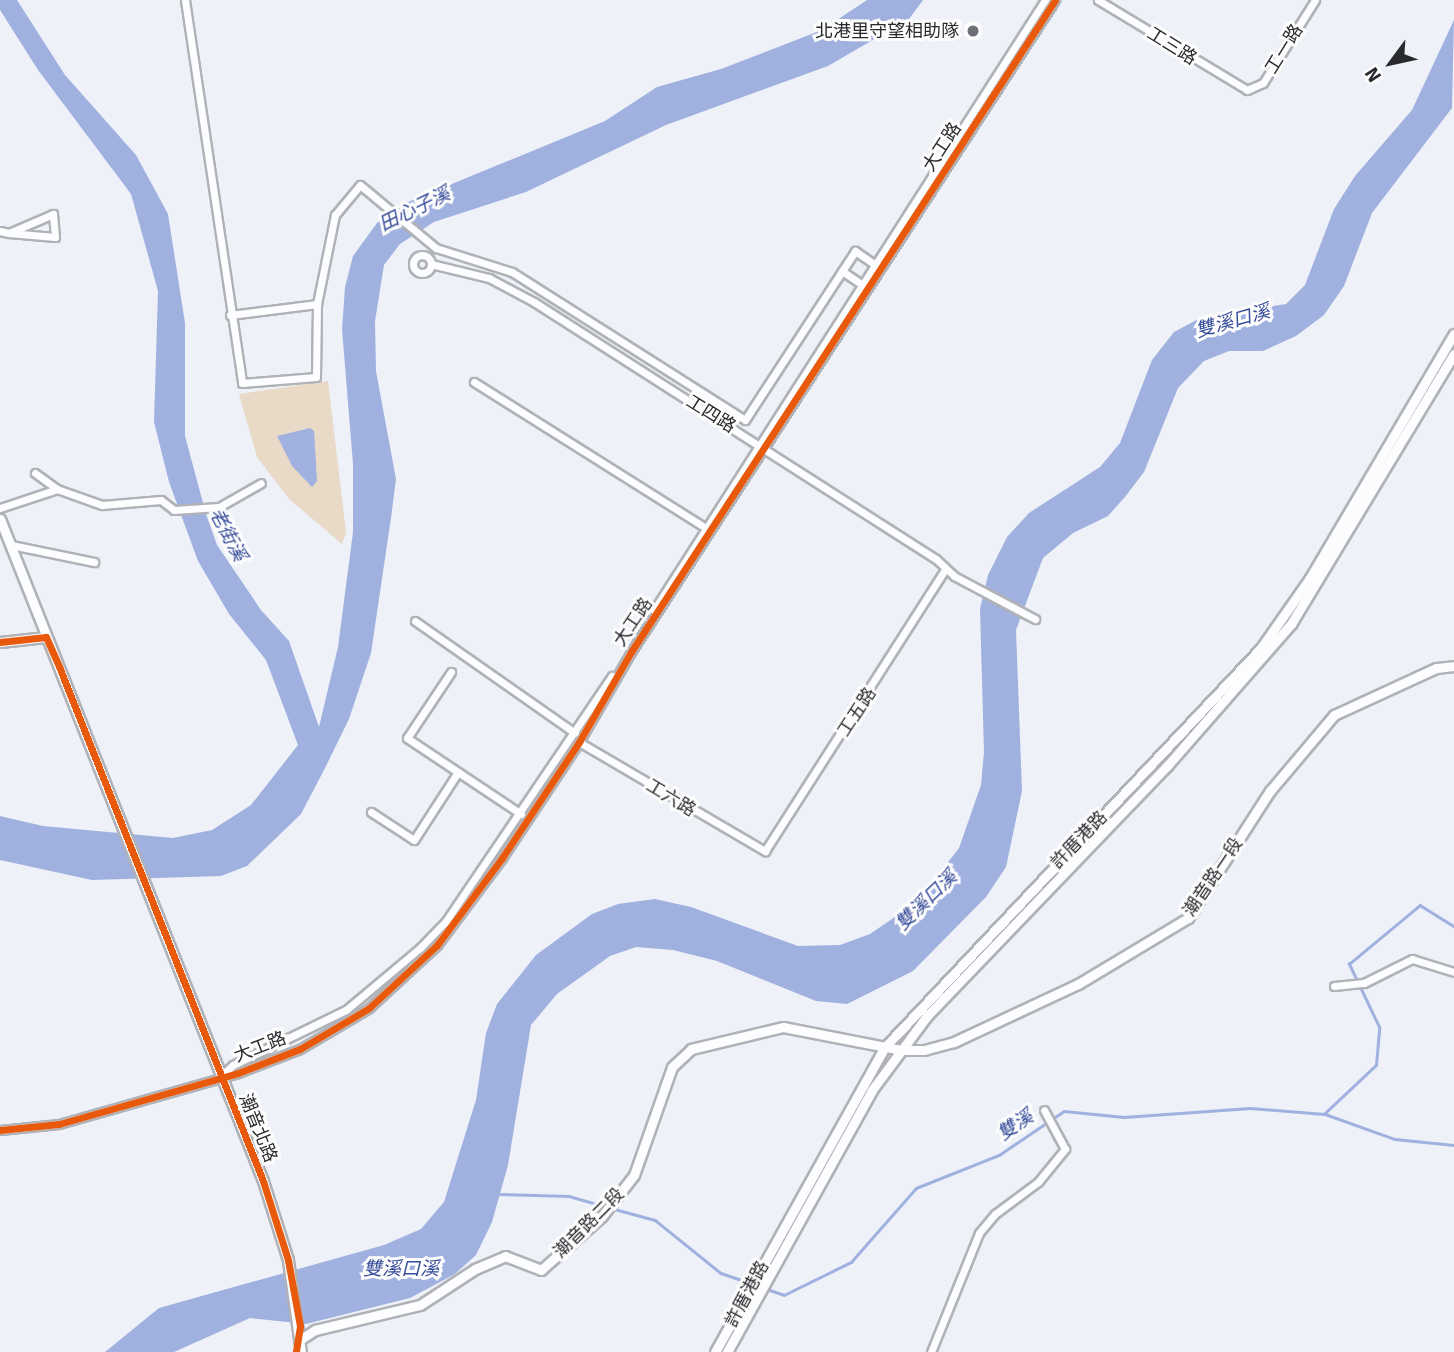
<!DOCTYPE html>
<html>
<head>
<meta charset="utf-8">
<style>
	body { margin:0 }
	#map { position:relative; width:1454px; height:1352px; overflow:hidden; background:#eef1f8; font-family:Signika,"Noto Sans TC",sans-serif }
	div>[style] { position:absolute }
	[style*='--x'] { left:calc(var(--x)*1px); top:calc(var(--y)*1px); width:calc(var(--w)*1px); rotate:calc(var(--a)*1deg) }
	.green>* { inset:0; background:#e8dac7 }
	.water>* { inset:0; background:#a0b1e0 }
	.stream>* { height:2.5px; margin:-1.25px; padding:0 1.25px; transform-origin:1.25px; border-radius:1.25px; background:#a0b1e0 }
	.roads { filter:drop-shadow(2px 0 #b0b2b7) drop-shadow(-2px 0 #b0b2b7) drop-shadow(0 2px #b0b2b7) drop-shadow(0 -2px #b0b2b7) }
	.minor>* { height:7px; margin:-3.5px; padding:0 3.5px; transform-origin:3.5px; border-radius:3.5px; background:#fcfdfe }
	.minor>.ring { margin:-3.5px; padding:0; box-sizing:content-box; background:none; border:7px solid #fcfdfe; border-radius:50% }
	.tertiary>* { height:9px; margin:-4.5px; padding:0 4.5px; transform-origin:4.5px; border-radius:4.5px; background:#fcfdfe }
	.cycleway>* { height:7px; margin:-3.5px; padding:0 3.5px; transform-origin:3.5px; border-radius:3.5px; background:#e8590c }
	.dots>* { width:19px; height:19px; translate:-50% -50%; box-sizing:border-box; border:4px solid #fdfdfd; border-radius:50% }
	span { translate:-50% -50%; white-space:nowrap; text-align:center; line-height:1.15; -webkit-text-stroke:6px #fdfdfd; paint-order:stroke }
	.poi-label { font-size:18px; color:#282a2e }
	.right { translate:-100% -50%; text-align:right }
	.street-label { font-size:18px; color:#282a2e }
	.water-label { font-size:19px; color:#374c9b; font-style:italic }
	.north { position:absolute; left:1356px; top:28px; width:70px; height:70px; -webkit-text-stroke:5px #fdfdfd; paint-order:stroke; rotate:237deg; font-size:19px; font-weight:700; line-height:28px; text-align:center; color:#282a2e }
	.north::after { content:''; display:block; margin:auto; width:24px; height:32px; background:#282a2e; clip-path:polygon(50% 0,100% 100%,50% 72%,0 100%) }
</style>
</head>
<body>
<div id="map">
	<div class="green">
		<div style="clip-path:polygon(328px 381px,346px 532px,342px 544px,289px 499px,257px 457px,239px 394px)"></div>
	</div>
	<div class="water">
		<div style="clip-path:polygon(0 0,17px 0,65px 75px,136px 155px,168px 214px,185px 323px,185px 436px,206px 514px,217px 545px,261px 610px,289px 641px,319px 727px,338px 647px,353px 532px,353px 464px,342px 329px,345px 287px,353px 256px,377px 223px,408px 202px,605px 121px,657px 87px,721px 69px,822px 30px,867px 0,923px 0,909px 19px,828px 66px,666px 125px,526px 192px,434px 222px,400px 244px,384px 265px,375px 321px,376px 371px,396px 479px,391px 518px,371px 653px,349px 719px,325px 768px,301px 814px,247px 866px,221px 876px,92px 880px,0 860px,0 816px,43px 826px,173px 838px,212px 830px,251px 805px,298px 745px,266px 660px,229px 614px,198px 561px,169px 482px,154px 422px,158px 291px,131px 194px,38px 70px,0 10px)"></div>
		<div style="clip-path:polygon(1454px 20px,1452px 108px,1372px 213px,1344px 286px,1324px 315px,1296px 336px,1263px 351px,1229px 351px,1204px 361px,1178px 388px,1144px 472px,1125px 497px,1108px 516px,1073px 533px,1043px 558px,1016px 630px,1022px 791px,1006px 867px,986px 897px,913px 971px,847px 1004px,816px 1001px,717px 961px,673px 950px,636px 947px,610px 956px,557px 994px,531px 1025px,508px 1165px,492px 1222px,476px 1255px,455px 1274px,410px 1298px,306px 1324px,250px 1318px,174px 1352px,105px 1352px,159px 1308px,384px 1245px,421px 1229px,444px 1202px,476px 1100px,486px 1033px,497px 1004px,536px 955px,592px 914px,618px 904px,655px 899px,691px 907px,798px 946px,840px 945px,870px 934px,917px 902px,959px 848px,981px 785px,984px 752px,980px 609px,988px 575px,1007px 537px,1029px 513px,1100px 467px,1120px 443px,1152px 360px,1174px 332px,1202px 317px,1286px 304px,1305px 285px,1334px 209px,1355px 176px,1412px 110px)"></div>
		<div style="clip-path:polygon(310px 428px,314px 431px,317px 481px,312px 487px,292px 466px,277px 436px)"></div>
	</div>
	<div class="stream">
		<div style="--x:1325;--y:1114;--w:74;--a:19.7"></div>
		<div style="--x:1395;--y:1139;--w:59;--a:5.8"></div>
		<div style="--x:497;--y:1194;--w:72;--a:1.6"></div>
		<div style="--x:569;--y:1196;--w:37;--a:16"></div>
		<div style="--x:611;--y:1208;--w:46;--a:15.3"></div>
		<div style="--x:655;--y:1220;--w:85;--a:38.8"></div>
		<div style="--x:721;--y:1273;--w:31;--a:19"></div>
		<div style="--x:767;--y:1289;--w:18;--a:19"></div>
		<div style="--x:784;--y:1295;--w:75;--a:-26.2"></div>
		<div style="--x:851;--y:1262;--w:98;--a:-48.7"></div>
		<div style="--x:916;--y:1188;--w:89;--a:-21.7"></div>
		<div style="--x:999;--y:1155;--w:78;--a:-34.1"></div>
		<div style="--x:1064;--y:1111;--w:60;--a:5.7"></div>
		<div style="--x:1124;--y:1117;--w:126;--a:-4.1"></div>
		<div style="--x:1250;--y:1108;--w:74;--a:4.6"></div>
		<div style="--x:1324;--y:1114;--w:71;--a:-43.3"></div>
		<div style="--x:1376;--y:1065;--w:38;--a:-85"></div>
		<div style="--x:1379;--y:1027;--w:70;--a:-115.5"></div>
		<div style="--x:1349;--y:964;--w:92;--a:-39.7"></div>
		<div style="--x:1420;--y:905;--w:40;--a:32"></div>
	</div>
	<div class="roads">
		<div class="minor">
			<div style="--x:185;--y:0;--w:387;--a:81.5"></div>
			<div style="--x:242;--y:383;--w:74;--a:-4.6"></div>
			<div style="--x:316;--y:377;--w:73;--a:-89.2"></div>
			<div style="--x:317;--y:304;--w:91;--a:-78.6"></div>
			<div style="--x:335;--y:215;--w:39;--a:-50"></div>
			<div style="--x:360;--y:185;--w:99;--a:39.7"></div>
			<div style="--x:436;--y:248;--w:80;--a:17.5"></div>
			<div style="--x:512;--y:272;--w:276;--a:32.4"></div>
			<div style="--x:745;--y:420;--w:202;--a:-56.9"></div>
			<div style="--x:855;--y:251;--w:22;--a:34"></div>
			<div style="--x:1098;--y:0;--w:174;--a:31.1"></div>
			<div style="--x:1247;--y:90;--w:17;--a:-24"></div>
			<div style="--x:1263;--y:83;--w:98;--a:-57.9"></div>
			<div style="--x:0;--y:231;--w:9;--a:13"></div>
			<div style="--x:9;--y:233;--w:46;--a:5"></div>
			<div style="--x:55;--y:237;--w:23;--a:-95"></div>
			<div style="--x:53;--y:214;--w:48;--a:156.6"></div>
			<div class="ring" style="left:413px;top:255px;width:11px;height:11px"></div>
			<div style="--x:431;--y:264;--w:60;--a:13.6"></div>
			<div style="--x:489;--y:278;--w:51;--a:28.1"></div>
			<div style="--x:534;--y:302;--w:477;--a:32.6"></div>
			<div style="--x:936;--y:559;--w:25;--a:43"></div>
			<div style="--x:954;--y:576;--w:92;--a:28"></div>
			<div style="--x:842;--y:271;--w:22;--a:34"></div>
			<div style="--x:230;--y:315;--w:88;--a:-7.2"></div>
			<div style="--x:474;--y:382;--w:278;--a:32.2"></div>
			<div style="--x:35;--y:473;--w:27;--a:36"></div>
			<div style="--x:57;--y:489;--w:48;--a:19.6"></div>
			<div style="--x:102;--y:505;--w:59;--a:-4.8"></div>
			<div style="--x:161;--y:500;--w:16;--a:38"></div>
			<div style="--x:174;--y:510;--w:45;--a:-3.8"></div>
			<div style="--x:219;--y:507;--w:48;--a:-29.7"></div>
			<div style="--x:0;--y:508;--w:60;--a:-18.4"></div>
			<div style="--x:11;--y:545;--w:85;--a:11.6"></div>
			<div style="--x:654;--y:610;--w:725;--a:-57.34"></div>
			<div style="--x:415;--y:621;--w:195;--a:35"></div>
			<div style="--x:451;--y:672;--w:79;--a:123.7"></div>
			<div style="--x:407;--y:738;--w:137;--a:33.7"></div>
			<div style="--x:579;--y:742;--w:216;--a:30.4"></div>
			<div style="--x:765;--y:851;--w:334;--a:-57.4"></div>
			<div style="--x:371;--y:812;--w:51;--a:33.1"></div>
			<div style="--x:414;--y:840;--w:81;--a:-57.1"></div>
			<div style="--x:1334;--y:986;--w:30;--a:-6"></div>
			<div style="--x:1364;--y:983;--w:54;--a:-26.6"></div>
			<div style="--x:1412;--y:959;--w:44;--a:17.2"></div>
			<div style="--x:221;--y:1076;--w:16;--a:-43"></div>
			<div style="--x:233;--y:1065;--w:126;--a:-26"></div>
			<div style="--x:346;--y:1010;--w:97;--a:-40"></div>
			<div style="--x:420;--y:948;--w:37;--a:-46"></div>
			<div style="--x:446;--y:921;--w:296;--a:-55.9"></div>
			<div style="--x:0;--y:1130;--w:59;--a:-5.8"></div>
			<div style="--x:59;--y:1124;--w:186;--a:-15.9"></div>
			<div style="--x:238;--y:1073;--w:66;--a:-21.2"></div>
			<div style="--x:300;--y:1049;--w:80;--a:-30.7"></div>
			<div style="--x:369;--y:1008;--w:93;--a:-42.8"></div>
			<div style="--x:437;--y:945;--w:109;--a:-53.2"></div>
			<div style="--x:502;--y:858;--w:139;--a:-56.4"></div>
			<div style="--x:579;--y:742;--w:104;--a:-60"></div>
			<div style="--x:631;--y:652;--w:778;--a:-56.96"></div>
			<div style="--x:931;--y:1352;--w:128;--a:-68"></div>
			<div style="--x:979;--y:1233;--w:25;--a:-50"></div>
			<div style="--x:995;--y:1214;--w:54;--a:-36.7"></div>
			<div style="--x:1038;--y:1182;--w:43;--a:-50.7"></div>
			<div style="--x:1065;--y:1149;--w:44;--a:-118.3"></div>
		</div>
		<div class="tertiary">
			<div style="--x:0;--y:519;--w:712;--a:68.33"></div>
			<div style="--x:263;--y:1181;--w:83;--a:72.4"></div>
			<div style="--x:288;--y:1260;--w:93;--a:82"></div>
			<div style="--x:0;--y:642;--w:46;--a:-6.2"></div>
			<div style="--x:301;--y:1339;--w:17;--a:-33"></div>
			<div style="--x:315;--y:1330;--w:108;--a:-13.4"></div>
			<div style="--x:420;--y:1305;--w:66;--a:-33.2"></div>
			<div style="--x:475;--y:1269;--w:33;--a:-23"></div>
			<div style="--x:505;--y:1256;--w:39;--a:21"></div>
			<div style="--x:541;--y:1270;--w:81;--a:-41.5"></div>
			<div style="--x:602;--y:1216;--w:52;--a:-52"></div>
			<div style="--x:634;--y:1175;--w:114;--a:-70.6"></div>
			<div style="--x:672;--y:1067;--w:26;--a:-43"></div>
			<div style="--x:691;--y:1049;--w:95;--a:-13.4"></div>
			<div style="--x:783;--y:1027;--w:120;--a:11"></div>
			<div style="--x:901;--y:1050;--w:23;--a:0"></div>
			<div style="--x:924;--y:1050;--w:31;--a:-15"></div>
			<div style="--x:954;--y:1042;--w:137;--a:-25.1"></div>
			<div style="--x:1078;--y:984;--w:128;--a:-31"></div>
			<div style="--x:1188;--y:918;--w:151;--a:-57.2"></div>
			<div style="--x:1270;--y:791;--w:99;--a:-49.9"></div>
			<div style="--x:1334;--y:715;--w:112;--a:-24.7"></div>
			<div style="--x:1436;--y:668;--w:18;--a:-6"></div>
			<div style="--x:715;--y:1352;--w:349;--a:-60.9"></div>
			<div style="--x:885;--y:1047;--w:548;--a:-46.7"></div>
			<div style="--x:1261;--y:648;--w:85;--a:-55"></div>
			<div style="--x:1310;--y:578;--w:283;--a:-59.5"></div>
			<div style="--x:727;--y:1352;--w:299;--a:-61"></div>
			<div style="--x:872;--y:1090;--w:92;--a:-53.4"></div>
			<div style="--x:927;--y:1016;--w:347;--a:-46.2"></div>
			<div style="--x:1167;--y:766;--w:189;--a:-48.9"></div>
			<div style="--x:1291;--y:624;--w:315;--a:-58.9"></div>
		</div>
	</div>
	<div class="cycleway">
		<div style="--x:0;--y:642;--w:46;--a:-6.2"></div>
		<div style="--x:46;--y:637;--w:35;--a:66"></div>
		<div style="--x:60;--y:669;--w:551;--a:68.37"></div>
		<div style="--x:263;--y:1181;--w:83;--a:72.4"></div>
		<div style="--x:288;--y:1260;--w:67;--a:79.7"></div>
		<div style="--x:300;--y:1326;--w:26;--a:99"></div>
		<div style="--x:0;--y:1130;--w:59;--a:-5.8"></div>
		<div style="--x:59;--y:1124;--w:186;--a:-15.9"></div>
		<div style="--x:238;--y:1073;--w:66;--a:-21.2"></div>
		<div style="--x:300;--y:1049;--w:80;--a:-30.7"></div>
		<div style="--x:369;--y:1008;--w:93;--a:-42.8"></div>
		<div style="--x:437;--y:945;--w:109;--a:-53.2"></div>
		<div style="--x:502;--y:858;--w:139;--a:-56.4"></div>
		<div style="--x:579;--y:742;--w:104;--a:-60"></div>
		<div style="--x:631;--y:652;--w:778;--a:-56.96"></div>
	</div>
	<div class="dots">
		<div style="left:973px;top:31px;background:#6d7075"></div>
	</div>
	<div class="poi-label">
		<span class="right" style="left:959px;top:31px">北港里守望相助隊</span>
	</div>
	<div class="street-label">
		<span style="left:1172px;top:46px;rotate:32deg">工三路</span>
		<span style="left:1284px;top:49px;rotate:-58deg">工一路</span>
		<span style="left:942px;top:147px;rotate:-57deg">大工路</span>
		<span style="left:711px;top:414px;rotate:32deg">工四路</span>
		<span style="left:633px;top:622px;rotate:-56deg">大工路</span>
		<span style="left:857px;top:712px;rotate:-57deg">工五路</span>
		<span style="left:671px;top:798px;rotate:31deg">工六路</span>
		<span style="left:1079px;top:840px;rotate:-46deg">許厝港路</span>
		<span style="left:1213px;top:877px;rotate:-56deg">潮音路一段</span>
		<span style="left:260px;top:1047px;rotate:-21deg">大工路</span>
		<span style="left:258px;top:1128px;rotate:68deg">潮音北路</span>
		<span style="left:589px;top:1223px;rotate:-45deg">潮音路二段</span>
		<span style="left:747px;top:1294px;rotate:-62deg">許厝港路</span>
	</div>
	<div class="water-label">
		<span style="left:415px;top:210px;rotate:-26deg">田心子溪</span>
		<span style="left:1233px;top:322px;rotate:-16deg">雙溪口溪</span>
		<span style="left:227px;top:535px;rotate:62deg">老街溪</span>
		<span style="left:927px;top:901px;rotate:-44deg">雙溪口溪</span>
		<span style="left:1016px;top:1126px;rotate:-34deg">雙溪</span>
		<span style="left:401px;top:1270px">雙溪口溪</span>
	</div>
	<div class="north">N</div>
</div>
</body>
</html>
